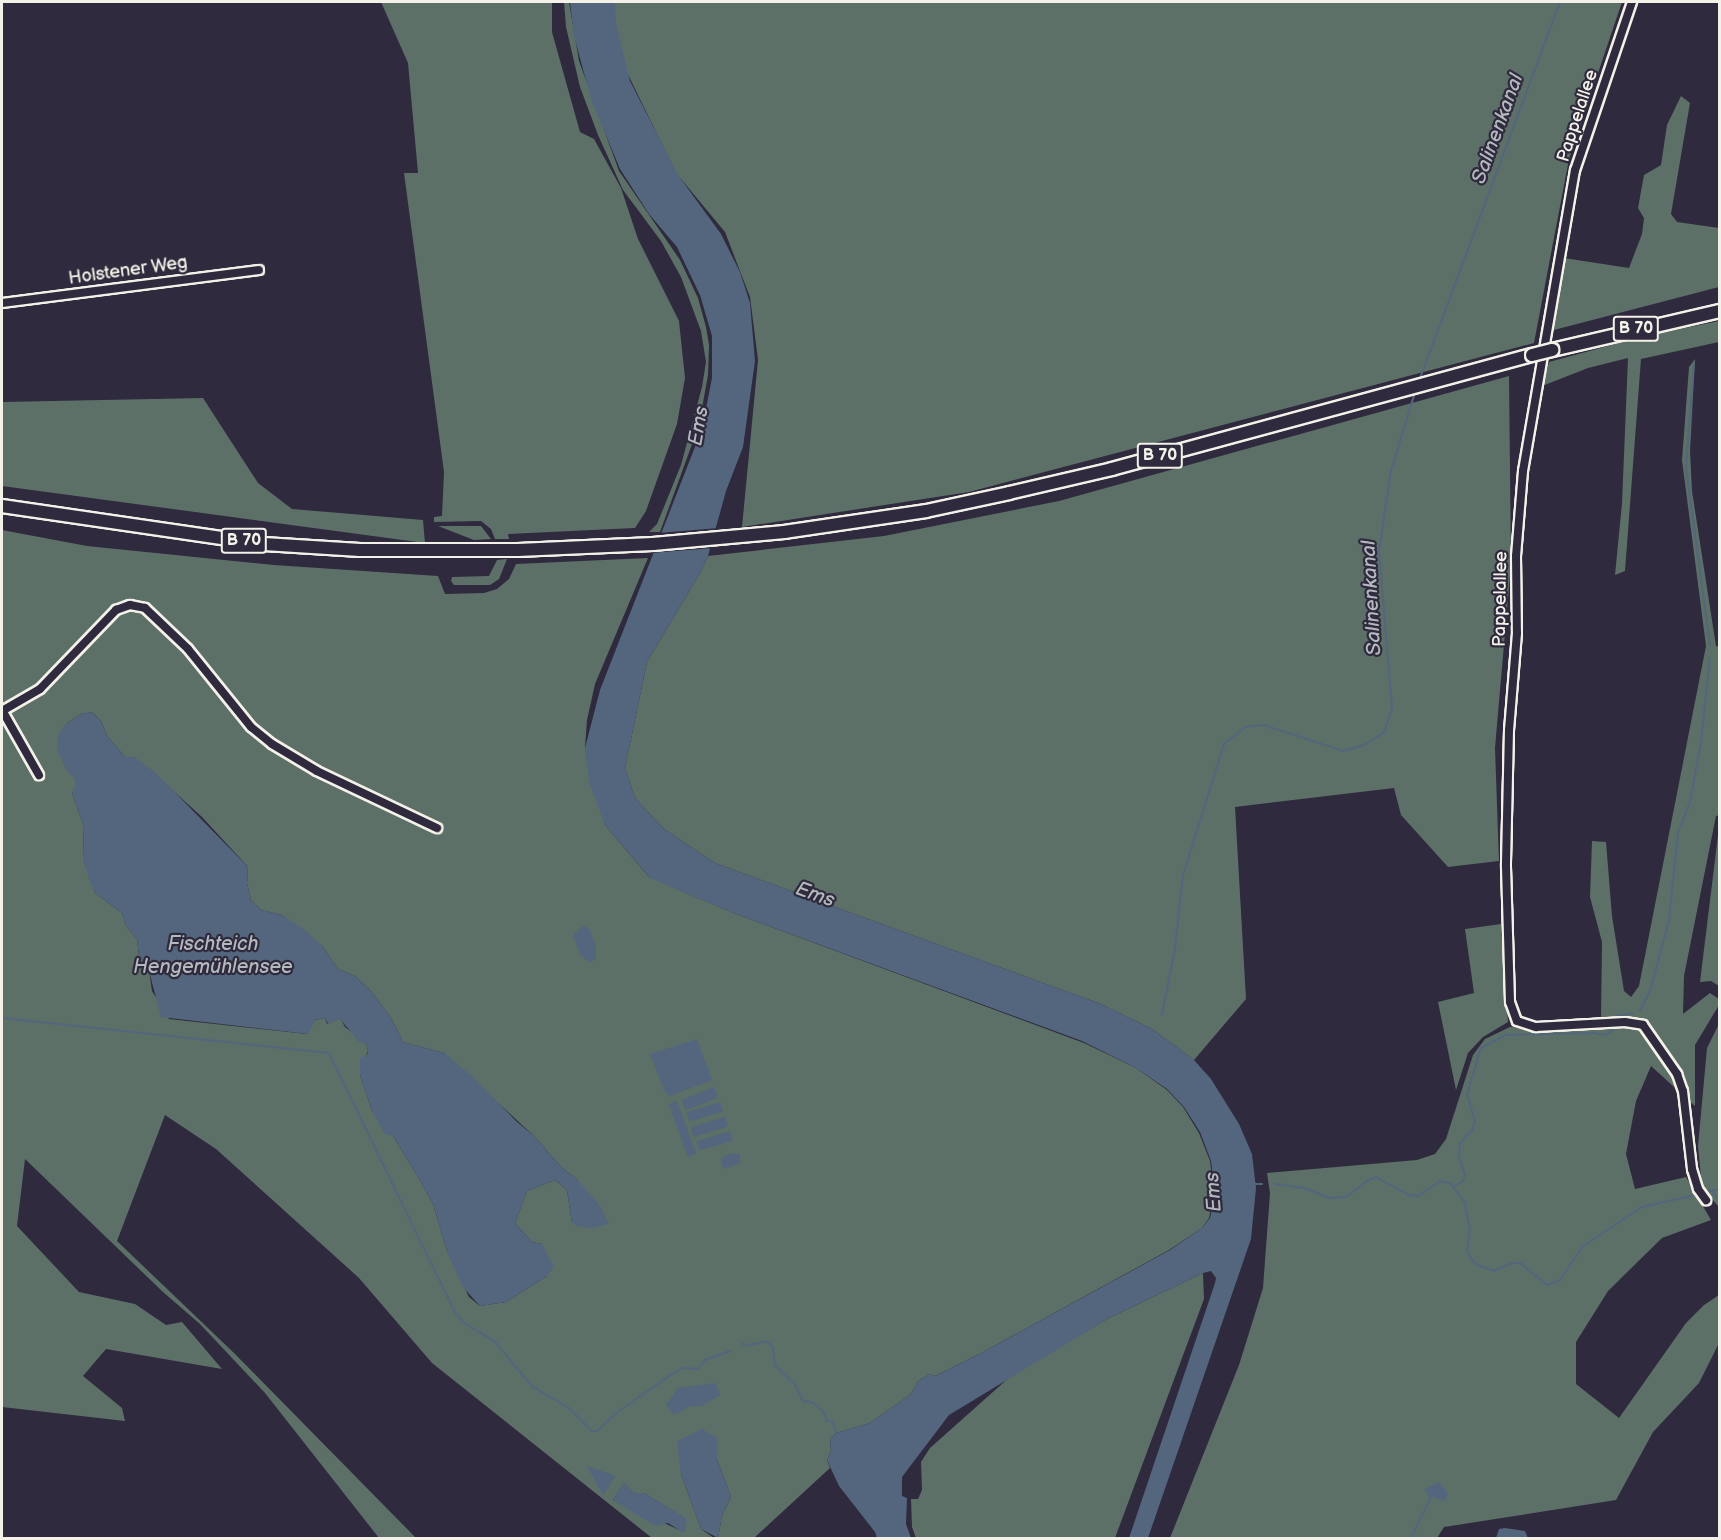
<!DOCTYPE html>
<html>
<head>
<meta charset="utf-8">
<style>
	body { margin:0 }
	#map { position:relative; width:1721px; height:1540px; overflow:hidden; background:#2f2a3d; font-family:"Balsamiq Sans",sans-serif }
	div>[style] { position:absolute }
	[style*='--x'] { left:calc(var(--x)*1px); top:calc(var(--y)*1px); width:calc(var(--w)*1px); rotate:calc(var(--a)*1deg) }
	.green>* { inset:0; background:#5c7068 }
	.water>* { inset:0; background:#53667e; transform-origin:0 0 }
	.pier>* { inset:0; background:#2f2a3d }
	.stream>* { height:2px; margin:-1px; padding:0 1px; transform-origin:1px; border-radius:1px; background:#53667e }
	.roads { filter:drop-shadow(2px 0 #f4f1e8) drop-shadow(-2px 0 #f4f1e8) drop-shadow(0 2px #f4f1e8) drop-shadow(0 -2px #f4f1e8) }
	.street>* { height:8px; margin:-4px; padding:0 4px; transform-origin:4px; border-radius:4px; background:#2f2a3d }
	.primary>* { height:12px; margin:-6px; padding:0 6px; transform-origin:6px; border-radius:6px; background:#2f2a3d }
	.bridges { filter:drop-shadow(2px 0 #f4f1e8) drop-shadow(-2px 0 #f4f1e8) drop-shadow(0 2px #f4f1e8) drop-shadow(0 -2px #f4f1e8) }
	.primary-bridge>* { height:12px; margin:-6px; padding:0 6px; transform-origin:6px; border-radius:6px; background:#2f2a3d }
	span { translate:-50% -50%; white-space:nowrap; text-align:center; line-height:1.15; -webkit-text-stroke:4.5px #2f2a3d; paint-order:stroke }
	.shield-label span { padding:2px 4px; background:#2f2a3d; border:2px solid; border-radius:4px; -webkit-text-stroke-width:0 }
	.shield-label { font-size:16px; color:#f4f1e8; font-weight:700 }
	.street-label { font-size:18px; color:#f4f1e8 }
	.water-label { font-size:20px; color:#b4b9be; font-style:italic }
	.frame { position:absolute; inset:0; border:3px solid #f4f1e8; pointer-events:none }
</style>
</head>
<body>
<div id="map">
	<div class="green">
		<div style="clip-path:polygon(381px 2px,552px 2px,552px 32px,580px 132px,594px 139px,621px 188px,638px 239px,679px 321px,685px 378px,677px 424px,646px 511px,635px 528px,508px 534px,509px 539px,495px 539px,491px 529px,481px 521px,434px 522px,434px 517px,442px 516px,444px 472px,404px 173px,418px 173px,408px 63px)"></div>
		<div style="clip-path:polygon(564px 2px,569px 2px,579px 61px,619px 171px,680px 260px,698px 298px,706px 327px,709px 345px,708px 375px,699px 425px,660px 532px,649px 532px,657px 524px,681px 465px,702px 387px,706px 362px,701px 331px,681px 277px,661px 241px,623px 190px,598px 135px,580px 87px,566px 27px)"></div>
		<div style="clip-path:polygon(613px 2px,1622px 2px,1569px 159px,1534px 343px,969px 492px,742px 527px,758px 360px,750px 297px,725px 232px,676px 173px,619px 56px)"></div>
		<div style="clip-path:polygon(1681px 96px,1690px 103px,1671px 214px,1677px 222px,1719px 228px,1719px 287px,1550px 331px,1564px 258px,1629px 268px,1642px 234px,1644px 218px,1638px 208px,1644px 175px,1661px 165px,1667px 125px)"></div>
		<div style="clip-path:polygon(1719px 321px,1719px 342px,1641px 359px,1625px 571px,1615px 575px,1622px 503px,1628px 358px,1588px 368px,1542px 386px,1549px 362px,1641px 337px)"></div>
		<div style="clip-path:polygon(1695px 359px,1690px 451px,1692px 491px,1716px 646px,1719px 647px,1720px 815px,1716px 816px,1684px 976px,1683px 1014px,1710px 993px,1719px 999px,1719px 1005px,1695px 1045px,1695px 1106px,1651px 1066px,1636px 1101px,1626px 1154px,1635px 1189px,1686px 1177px,1711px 1220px,1662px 1238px,1608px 1291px,1576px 1342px,1576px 1384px,1619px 1418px,1686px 1323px,1704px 1305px,1719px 1295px,1719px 1343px,1699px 1383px,1653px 1432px,1616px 1500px,1444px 1527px,1437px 1538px,1170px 1538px,1239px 1365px,1263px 1288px,1270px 1193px,1267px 1173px,1417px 1160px,1435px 1154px,1446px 1139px,1473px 1055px,1485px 1039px,1510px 1027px,1607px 1028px,1601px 1018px,1602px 942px,1590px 897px,1592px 841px,1606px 842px,1612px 916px,1624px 991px,1631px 997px,1639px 986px,1706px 646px,1682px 460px,1689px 367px)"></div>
		<div style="clip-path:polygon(1509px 376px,1511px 564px,1495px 748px,1499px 861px,1448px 867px,1401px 815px,1394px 788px,1235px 807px,1246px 999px,1194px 1060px,1152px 1029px,1101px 1004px,715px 863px,664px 829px,635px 798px,625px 768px,647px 662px,700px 573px,708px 556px,884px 536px,1059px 501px)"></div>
		<div style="clip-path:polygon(203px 398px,258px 483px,292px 509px,423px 520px,425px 543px,2px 486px,2px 402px)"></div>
		<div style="clip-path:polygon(438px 526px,481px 526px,491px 539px,474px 540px)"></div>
		<div style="clip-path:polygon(evenodd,2px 530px,87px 546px,274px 565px,438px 576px,445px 594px,484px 593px,497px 589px,509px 579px,516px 564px,648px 558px,595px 684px,587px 720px,585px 748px,605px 825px,649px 877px,731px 912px,1084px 1043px,1136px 1068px,1167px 1090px,1183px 1107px,1199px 1133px,1210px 1161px,1214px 1194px,1209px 1218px,1202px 1228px,1169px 1250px,983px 1352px,935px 1376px,930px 1374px,918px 1381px,911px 1394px,870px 1423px,836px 1433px,830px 1439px,831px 1451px,827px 1460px,830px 1468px,754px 1538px,718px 1538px,722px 1516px,731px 1497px,717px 1459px,717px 1438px,681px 1474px,701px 1529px,714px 1538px,652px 1538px,432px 1363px,359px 1278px,216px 1149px,165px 1115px,117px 1241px,234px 1353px,416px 1538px,379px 1538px,265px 1393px,200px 1324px,163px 1292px,25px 1159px,17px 1226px,79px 1292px,135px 1304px,166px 1325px,182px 1322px,222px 1369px,106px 1349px,83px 1376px,122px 1408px,125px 1421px,2px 1407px,2px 530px,92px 712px,101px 721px,107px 736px,125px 757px,134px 757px,169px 787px,202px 817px,248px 867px,247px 883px,251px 900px,261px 910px,282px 915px,323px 947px,338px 969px,355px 976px,371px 991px,391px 1018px,403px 1042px,444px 1053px,534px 1136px,562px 1168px,578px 1180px,572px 1223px,567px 1190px,555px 1180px,527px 1191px,515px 1223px,532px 1242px,542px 1244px,547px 1276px,506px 1302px,480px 1306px,469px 1297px,447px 1251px,433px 1204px,421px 1182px,393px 1136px,372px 1111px,360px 1075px,368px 1050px,366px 1044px,345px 1027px,340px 1018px,327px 1024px,325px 1018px,315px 1020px,307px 1034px,169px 1019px,152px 991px,149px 971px,139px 956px,137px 939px,126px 926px,122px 913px,95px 893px,84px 862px,83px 824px,72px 793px,77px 786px,66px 724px,81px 714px,92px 712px,2px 530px,624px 1483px,633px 1493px,644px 1493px,686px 1519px,684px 1532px,613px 1500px,624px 1483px)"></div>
		<div style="clip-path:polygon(507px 559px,499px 579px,490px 585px,454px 585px,451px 581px,452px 577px,489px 576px,497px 560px)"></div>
		<div style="clip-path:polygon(1719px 827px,1719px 986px,1711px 981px,1700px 982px)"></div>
		<div style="clip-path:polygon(1501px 924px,1508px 1022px,1483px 1037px,1468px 1053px,1456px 1090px,1438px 1002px,1474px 993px,1465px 929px)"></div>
		<div style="clip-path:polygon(1719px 1024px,1719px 1207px,1702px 1188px,1698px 1146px,1707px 1048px)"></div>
		<div style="clip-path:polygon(1203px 1273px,1204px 1299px,1115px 1538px,916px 1538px,912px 1527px,911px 1499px,918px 1499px,922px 1490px,921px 1462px,930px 1448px,1012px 1375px,1109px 1318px)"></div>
	</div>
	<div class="water">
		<div style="clip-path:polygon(570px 2px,615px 2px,616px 23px,630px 81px,678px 175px,721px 234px,740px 272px,750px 303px,755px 361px,743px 447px,726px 491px,708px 556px,700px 573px,647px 662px,625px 768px,635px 798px,664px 829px,715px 863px,1101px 1004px,1152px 1029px,1194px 1060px,1211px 1079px,1239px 1124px,1252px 1154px,1256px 1188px,1251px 1239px,1148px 1538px,1129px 1538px,1215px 1283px,1216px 1278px,1211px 1271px,1203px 1273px,1109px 1318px,949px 1415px,902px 1477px,902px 1496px,907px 1498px,906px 1524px,911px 1538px,877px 1538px,875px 1532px,839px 1486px,827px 1460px,831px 1451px,830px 1439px,836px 1433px,870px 1423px,911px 1394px,918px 1381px,930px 1374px,935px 1376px,983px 1352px,1170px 1250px,1202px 1228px,1210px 1218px,1215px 1194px,1211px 1161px,1200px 1132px,1184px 1107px,1167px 1089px,1136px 1068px,1082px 1041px,731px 912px,650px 878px,605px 825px,589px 782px,585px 748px,600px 690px,702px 429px,712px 378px,712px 336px,700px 295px,677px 247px,649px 214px,620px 169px,591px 99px,574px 36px)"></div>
		<div style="clip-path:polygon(92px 712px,101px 721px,107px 736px,125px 757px,134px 757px,156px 773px,248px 867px,247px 883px,251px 900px,261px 910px,282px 915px,306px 931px,323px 947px,338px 969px,355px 976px,371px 991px,391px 1018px,403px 1042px,444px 1053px,474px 1078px,516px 1121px,534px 1136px,562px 1168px,578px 1180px,600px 1206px,609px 1224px,592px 1228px,578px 1227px,572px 1223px,567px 1190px,555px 1180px,527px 1191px,515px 1223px,532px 1242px,542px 1244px,554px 1267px,547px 1276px,506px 1302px,480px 1306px,462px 1286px,447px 1251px,433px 1204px,421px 1182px,393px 1136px,385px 1134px,372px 1111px,360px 1075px,360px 1058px,367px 1055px,368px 1050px,366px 1044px,359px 1042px,340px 1019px,328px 1024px,325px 1018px,315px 1020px,308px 1034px,161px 1017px,149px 971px,139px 956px,137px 939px,126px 926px,122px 913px,95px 893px,89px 879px,84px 862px,83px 824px,72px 793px,76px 786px,73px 776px,68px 773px,57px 750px,58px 735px,66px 724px,81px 714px)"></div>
		<div style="clip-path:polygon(583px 926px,589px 928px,596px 946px,596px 958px,591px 963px,580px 955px,573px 935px)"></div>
		<div style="clip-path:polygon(697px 1039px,712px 1080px,670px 1096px,665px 1092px,650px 1054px)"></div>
		<div style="left:714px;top:1087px;width:11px;height:35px;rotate:68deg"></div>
		<div style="left:677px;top:1101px;width:56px;height:9px;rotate:70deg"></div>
		<div style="left:720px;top:1102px;width:10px;height:35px;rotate:73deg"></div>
		<div style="left:725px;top:1117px;width:10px;height:36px;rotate:73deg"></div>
		<div style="left:730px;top:1131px;width:10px;height:35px;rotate:73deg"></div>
		<div style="clip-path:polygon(733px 1153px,740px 1155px,740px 1163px,725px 1169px,722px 1166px,721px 1158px)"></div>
		<div style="clip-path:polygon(716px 1383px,720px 1395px,702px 1406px,691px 1406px,674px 1415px,666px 1405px,678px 1388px)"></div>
		<div style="clip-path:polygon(702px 1429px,717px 1438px,717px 1459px,731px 1497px,722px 1516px,718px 1538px,701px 1529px,681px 1474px,677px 1441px)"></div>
		<div style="clip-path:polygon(587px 1466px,616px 1476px,603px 1495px)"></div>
		<div style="clip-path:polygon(624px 1482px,633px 1493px,644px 1493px,687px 1519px,684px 1533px,668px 1523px,655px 1526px,613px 1500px)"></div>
		<div style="clip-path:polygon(1439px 1482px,1448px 1493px,1445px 1501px,1429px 1496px,1424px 1489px)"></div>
		<div style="clip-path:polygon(1505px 1528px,1525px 1531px,1528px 1538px,1496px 1538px,1499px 1529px)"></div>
	</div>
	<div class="pier">
		<div style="clip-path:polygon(719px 528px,713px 548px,650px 553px,658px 533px)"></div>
	</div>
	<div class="stream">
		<div style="--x:1694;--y:363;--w:105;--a:94.4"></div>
		<div style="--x:1686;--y:468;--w:179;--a:82.3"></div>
		<div style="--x:1419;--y:381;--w:404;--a:-69.6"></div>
		<div style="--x:1640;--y:1011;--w:25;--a:-64"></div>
		<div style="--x:1651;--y:988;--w:70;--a:-75.2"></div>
		<div style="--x:1669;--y:920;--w:87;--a:-84.1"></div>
		<div style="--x:1678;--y:833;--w:34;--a:-69"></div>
		<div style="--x:1690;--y:801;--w:59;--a:-79.3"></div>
		<div style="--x:1701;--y:743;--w:85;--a:-84"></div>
		<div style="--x:1162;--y:1015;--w:68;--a:-79"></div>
		<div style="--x:1175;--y:948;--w:73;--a:-83.7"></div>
		<div style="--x:1183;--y:875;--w:137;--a:-72.6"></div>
		<div style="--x:1224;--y:744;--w:27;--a:-39"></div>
		<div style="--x:1245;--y:727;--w:19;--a:-6"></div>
		<div style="--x:1264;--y:725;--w:83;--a:18.2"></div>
		<div style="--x:1343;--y:751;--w:20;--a:-15"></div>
		<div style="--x:1362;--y:746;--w:26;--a:-31"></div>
		<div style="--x:1384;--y:733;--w:26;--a:-72"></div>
		<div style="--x:1392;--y:708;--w:158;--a:-94.7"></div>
		<div style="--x:1379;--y:551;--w:81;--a:-81.5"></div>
		<div style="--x:1391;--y:471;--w:83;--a:-73.1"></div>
		<div style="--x:1616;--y:1016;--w:17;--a:-10"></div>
		<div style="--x:2;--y:1018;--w:329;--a:6.1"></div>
		<div style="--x:329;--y:1053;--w:287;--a:64.1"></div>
		<div style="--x:454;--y:1311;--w:14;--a:51"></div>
		<div style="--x:463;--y:1322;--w:38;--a:32"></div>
		<div style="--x:495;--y:1342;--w:59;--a:49.8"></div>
		<div style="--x:533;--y:1387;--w:42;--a:30.3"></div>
		<div style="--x:569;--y:1408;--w:33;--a:45"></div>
		<div style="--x:592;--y:1431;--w:5;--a:0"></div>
		<div style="--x:597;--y:1431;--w:25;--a:-43"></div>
		<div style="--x:615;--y:1414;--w:70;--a:-35.1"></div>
		<div style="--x:672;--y:1374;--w:13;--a:-29"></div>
		<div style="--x:683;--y:1368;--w:15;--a:4"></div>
		<div style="--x:698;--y:1369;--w:11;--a:-52"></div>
		<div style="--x:705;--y:1360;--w:27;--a:-20"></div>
		<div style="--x:1253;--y:1184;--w:9;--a:0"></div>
		<div style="--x:1275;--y:1184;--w:29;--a:8"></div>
		<div style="--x:1304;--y:1188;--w:28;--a:21"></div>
		<div style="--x:1330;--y:1198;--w:16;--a:-4"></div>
		<div style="--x:1346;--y:1197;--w:26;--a:-37"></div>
		<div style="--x:1367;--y:1181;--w:10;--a:-24"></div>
		<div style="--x:1376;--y:1177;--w:38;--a:29"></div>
		<div style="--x:1409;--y:1195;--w:9;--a:6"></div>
		<div style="--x:1418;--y:1196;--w:27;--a:-34"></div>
		<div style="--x:1440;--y:1181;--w:10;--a:11"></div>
		<div style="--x:1450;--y:1183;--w:25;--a:53"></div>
		<div style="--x:1465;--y:1203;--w:27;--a:80"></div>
		<div style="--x:1470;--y:1230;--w:21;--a:98"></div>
		<div style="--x:1467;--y:1251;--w:9;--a:63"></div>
		<div style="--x:1471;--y:1259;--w:8;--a:45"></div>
		<div style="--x:1477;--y:1265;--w:18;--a:19"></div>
		<div style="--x:1494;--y:1271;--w:20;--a:-24"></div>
		<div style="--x:1512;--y:1263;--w:8;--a:0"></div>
		<div style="--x:1520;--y:1263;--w:35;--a:39"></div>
		<div style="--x:1547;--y:1285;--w:14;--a:-21"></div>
		<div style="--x:1560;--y:1280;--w:40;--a:-56"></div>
		<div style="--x:1582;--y:1247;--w:72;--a:-33.7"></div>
		<div style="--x:1642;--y:1207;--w:58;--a:-12.8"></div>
		<div style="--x:1453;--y:1187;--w:12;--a:-31"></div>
		<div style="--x:1463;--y:1181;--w:6;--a:-72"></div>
		<div style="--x:1465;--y:1175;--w:20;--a:-108"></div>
		<div style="--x:1459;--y:1156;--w:13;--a:-86"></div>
		<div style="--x:1460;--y:1143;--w:18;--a:-47"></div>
		<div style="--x:1472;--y:1130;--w:9;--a:-69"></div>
		<div style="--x:1475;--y:1122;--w:29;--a:-106"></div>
		<div style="--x:1467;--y:1094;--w:48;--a:-73.1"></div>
		<div style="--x:1481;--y:1048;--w:27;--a:-28"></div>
		<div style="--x:1505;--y:1035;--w:88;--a:-1.3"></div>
		<div style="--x:1593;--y:1033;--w:12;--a:9"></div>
		<div style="--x:1605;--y:1035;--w:10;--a:-29"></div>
		<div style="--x:1712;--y:1191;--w:13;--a:51"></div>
		<div style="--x:1705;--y:1192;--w:15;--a:-11"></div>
		<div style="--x:742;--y:1343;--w:4;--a:45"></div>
		<div style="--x:745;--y:1346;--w:22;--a:-13"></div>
		<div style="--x:766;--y:1341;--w:9;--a:41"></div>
		<div style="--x:773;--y:1347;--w:18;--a:84"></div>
		<div style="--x:775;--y:1365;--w:28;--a:44"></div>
		<div style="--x:795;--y:1384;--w:19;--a:65"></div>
		<div style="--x:803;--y:1401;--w:9;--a:6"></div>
		<div style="--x:812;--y:1402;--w:14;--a:39"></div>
		<div style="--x:823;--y:1411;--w:11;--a:68"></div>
		<div style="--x:827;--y:1421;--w:6;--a:9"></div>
		<div style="--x:833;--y:1422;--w:11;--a:75"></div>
		<div style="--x:1411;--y:1538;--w:46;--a:-64"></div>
	</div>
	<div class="roads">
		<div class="street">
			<div style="--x:1632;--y:2;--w:177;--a:108.7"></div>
			<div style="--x:1575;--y:170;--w:305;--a:99.8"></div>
			<div style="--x:1523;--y:471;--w:85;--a:94.7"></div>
			<div style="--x:1516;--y:556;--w:77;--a:89.3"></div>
			<div style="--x:1517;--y:633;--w:97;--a:94.7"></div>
			<div style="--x:1509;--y:730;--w:137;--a:91.3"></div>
			<div style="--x:1506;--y:867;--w:135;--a:88.3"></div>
			<div style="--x:1510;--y:1002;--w:20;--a:70"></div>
			<div style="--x:1517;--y:1021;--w:20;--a:18"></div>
			<div style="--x:1536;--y:1027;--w:89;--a:-3.2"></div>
			<div style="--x:1625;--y:1022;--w:18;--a:9"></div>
			<div style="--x:1643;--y:1025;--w:60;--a:55.2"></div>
			<div style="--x:1677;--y:1074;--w:18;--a:71"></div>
			<div style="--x:1683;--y:1091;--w:79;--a:83.4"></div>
			<div style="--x:1692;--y:1169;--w:21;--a:73"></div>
			<div style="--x:1698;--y:1189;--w:14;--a:54"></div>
			<div style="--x:2;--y:303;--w:259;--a:-7.3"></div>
			<div style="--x:2;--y:710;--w:75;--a:60.4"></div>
			<div style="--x:2;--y:711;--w:44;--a:-30.1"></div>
			<div style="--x:40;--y:689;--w:110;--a:-46.1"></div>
			<div style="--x:116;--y:610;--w:15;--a:-20"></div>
			<div style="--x:130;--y:605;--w:15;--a:11"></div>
			<div style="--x:145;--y:608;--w:59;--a:43.6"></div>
			<div style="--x:188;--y:649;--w:100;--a:51.1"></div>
			<div style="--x:251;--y:727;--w:27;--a:39"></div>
			<div style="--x:272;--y:744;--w:52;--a:31"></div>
			<div style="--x:317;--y:771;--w:133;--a:25.4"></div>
		</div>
		<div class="primary">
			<div style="--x:1552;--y:350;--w:172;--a:-13.1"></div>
			<div style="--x:2;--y:506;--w:265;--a:8.3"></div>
			<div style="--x:264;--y:544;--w:96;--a:3.6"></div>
			<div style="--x:360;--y:550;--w:158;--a:0"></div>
			<div style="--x:518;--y:550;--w:135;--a:-2.5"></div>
			<div style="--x:653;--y:544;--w:132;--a:-5.2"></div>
			<div style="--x:784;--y:532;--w:144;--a:-8.4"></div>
			<div style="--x:926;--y:511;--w:85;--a:-12.2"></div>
			<div style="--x:1009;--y:493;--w:106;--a:-13.1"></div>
			<div style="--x:1112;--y:469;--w:435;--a:-15.2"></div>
		</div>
	</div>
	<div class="bridges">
		<div class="primary-bridge">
			<div style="--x:1532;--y:355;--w:21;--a:-14"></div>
		</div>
	</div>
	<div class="shield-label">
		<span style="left:1636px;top:329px">B 70</span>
		<span style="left:1160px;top:456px">B 70</span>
		<span style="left:244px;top:541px">B 70</span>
	</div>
	<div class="street-label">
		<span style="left:1578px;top:116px;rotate:-72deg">Pappelallee</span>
		<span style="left:128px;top:271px;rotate:-8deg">Holstener Weg</span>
		<span style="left:1501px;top:599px;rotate:-89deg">Pappelallee</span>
	</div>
	<div class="water-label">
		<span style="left:1498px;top:129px;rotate:-70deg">Salinenkanal</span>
		<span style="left:699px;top:426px;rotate:-80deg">Ems</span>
		<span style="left:1372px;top:598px;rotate:-93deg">Salinenkanal</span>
		<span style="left:815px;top:895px;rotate:20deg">Ems</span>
		<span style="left:213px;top:956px">Fischteich<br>Hengemühlensee</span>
		<span style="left:1214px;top:1192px;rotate:-94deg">Ems</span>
	</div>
	<div class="frame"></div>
</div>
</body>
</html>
